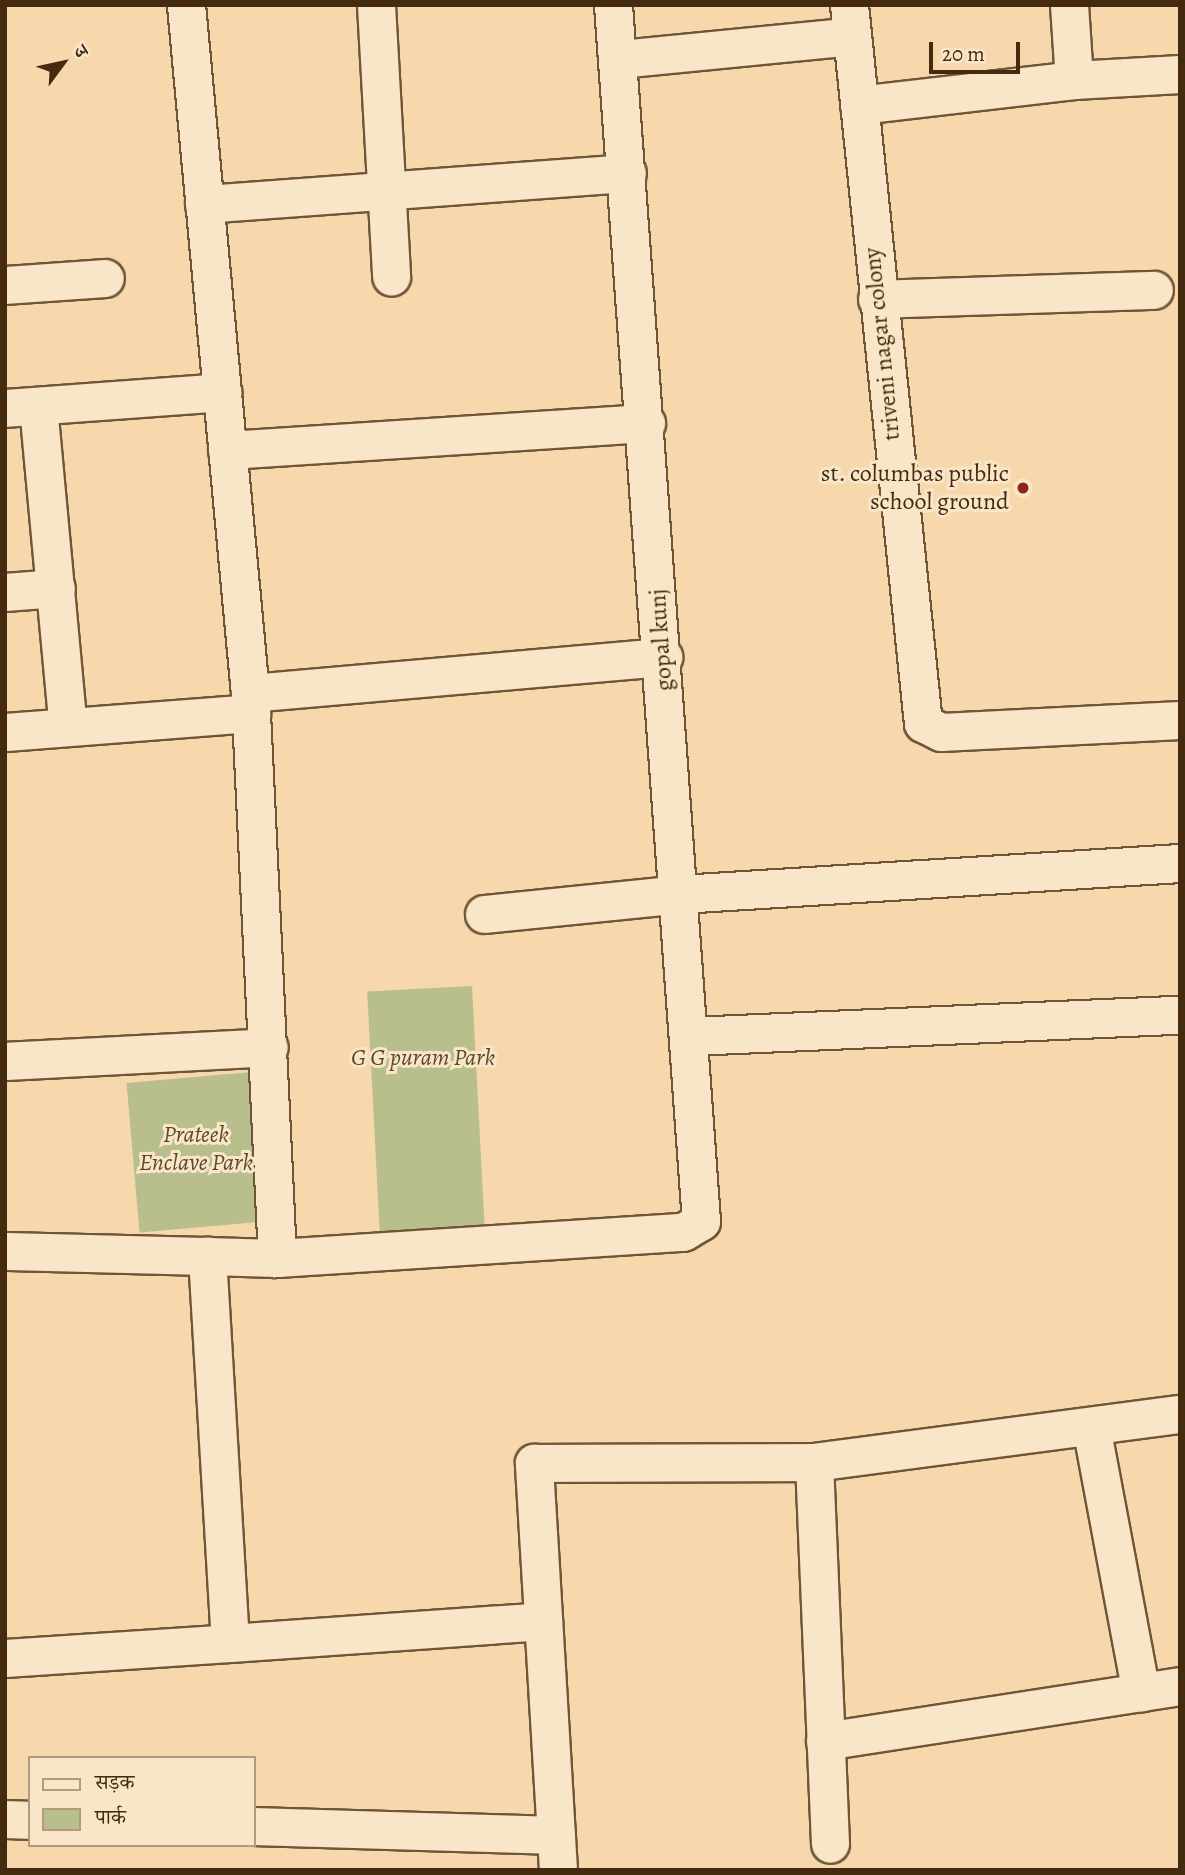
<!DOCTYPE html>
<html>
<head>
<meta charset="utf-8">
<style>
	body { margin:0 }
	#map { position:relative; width:1185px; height:1875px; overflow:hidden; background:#f6d8ac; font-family:Alegreya,"Noto Serif Devanagari",serif }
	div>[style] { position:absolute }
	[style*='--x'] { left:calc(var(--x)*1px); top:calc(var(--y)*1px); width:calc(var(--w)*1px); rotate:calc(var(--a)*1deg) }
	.green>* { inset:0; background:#b8bf8c; transform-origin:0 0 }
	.roads { filter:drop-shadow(2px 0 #705636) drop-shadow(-2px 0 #705636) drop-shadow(0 2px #705636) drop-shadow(0 -2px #705636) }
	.minor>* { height:37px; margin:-18.5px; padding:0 18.5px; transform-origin:18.5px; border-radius:18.5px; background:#f9e6c9 }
	.dots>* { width:19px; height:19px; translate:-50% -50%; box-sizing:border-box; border:4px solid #f9e6c9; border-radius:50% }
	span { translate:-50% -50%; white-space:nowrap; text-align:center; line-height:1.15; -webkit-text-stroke:6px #f9e6c9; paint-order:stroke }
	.street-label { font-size:24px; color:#442b0f }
	.poi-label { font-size:24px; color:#442b0f }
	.right { translate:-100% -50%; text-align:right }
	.park-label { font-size:24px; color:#5b4928; font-style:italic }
	.frame { position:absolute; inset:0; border:7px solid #442b0f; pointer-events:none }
	.legend { position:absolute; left:28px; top:1756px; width:228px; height:91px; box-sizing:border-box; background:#f9e6c9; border:2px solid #b19b7f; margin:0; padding:9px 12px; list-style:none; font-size:21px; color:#442b0f }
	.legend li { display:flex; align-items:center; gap:14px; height:35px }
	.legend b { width:35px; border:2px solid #b19b7f }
	.north { position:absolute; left:28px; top:28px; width:70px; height:70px; -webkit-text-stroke:5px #f9e6c9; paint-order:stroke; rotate:57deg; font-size:19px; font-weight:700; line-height:28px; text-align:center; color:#442b0f }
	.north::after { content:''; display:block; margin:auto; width:24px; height:32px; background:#442b0f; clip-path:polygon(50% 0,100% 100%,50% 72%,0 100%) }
	.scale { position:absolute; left:929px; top:42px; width:91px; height:32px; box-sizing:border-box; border:4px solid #442b0f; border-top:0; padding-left:9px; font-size:21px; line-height:24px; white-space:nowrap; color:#442b0f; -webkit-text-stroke:5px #f9e6c9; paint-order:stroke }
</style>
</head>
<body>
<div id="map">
	<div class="green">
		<div style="left:472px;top:986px;width:253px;height:105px;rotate:87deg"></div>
		<div style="left:252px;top:1072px;width:150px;height:126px;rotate:85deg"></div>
	</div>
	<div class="roads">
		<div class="minor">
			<div style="--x:186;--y:5;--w:691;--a:84.69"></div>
			<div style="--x:250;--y:693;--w:566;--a:87.26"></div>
			<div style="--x:376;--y:5;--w:272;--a:86.8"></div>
			<div style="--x:849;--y:5;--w:722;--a:84.12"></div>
			<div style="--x:923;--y:723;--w:20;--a:27"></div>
			<div style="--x:941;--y:732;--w:239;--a:-2.9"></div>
			<div style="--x:619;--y:59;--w:234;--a:-5.6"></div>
			<div style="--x:1074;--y:80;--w:106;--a:-3.2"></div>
			<div style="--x:859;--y:105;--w:216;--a:-6.6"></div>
			<div style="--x:1074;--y:80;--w:75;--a:-93.8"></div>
			<div style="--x:204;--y:204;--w:424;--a:-4.2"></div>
			<div style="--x:5;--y:285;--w:100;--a:-4"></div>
			<div style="--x:877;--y:299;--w:277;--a:-1.9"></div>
			<div style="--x:38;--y:406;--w:322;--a:84.7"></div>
			<div style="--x:5;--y:408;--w:218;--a:-4.2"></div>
			<div style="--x:227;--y:450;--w:420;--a:-3.7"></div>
			<div style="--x:5;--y:592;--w:51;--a:-4.5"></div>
			<div style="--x:250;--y:693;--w:415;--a:-5"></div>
			<div style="--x:5;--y:732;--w:247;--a:-4.4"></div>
			<div style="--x:484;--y:914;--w:197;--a:-5.8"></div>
			<div style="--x:680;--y:894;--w:501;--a:-3.55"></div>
			<div style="--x:691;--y:1036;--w:489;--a:-2.5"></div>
			<div style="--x:5;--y:1061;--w:264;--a:-3"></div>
			<div style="--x:5;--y:1251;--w:202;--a:1.4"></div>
			<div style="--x:1091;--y:1426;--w:271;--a:79.4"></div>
			<div style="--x:814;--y:1462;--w:382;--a:87.6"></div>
			<div style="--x:230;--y:1643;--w:314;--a:-4"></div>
			<div style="--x:5;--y:1658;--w:225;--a:-3.8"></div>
			<div style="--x:230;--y:1643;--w:388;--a:-93.4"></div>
			<div style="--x:207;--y:1256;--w:70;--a:1.6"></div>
			<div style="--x:277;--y:1258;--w:407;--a:-3.7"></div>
			<div style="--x:683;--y:1232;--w:21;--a:-31"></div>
			<div style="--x:701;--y:1221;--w:1219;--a:-94.14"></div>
			<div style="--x:825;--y:1741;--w:359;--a:-8.8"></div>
			<div style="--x:5;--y:1819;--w:25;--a:2"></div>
			<div style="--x:254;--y:1826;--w:302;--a:1.7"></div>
			<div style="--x:558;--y:1870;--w:408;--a:-93.4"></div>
			<div style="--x:534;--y:1463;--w:280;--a:-0.2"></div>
			<div style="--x:814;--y:1462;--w:369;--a:-7.5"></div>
		</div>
	</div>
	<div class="dots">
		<div style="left:1023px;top:488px;background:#8f2418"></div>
	</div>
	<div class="street-label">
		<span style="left:882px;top:344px;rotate:-96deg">triveni nagar colony</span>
		<span style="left:661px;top:640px;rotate:-94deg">gopal kunj</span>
	</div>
	<div class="poi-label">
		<span class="right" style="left:1009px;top:488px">st. columbas public<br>school ground</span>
	</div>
	<div class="park-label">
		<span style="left:423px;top:1058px">G G puram Park</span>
		<span style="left:196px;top:1149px">Prateek<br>Enclave Park</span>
	</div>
	<div class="frame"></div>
	<ul class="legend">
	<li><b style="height:9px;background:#f9e6c9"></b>सड़क</li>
	<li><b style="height:19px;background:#b8bf8c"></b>पार्क</li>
	</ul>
	<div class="north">उ</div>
	<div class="scale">20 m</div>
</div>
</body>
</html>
